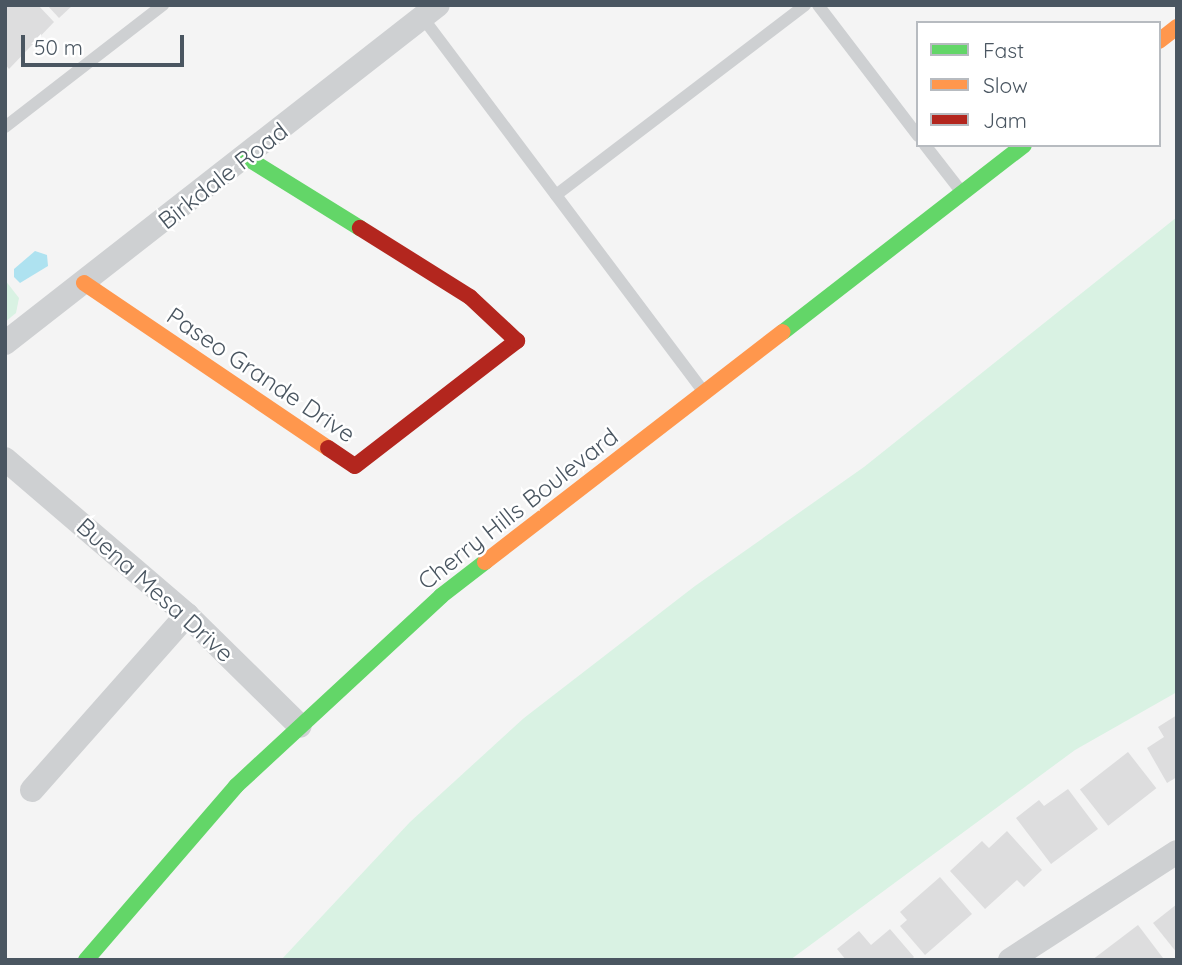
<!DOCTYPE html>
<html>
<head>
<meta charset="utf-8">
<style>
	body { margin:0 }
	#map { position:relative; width:1182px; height:965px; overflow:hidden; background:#f4f4f4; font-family:Quicksand,sans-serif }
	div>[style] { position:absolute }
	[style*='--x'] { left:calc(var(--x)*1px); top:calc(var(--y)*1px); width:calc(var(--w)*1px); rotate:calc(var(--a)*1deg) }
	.green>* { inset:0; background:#d9f2e3 }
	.water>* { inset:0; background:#aee2f0 }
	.building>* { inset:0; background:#ddddde; transform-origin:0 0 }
	.lane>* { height:12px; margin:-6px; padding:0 6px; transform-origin:6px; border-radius:6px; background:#ced0d2 }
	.street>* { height:24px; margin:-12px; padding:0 12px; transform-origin:12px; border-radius:12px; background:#ced0d2 }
	.fast>* { height:16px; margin:-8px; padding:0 8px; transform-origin:8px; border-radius:8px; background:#63d668 }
	.slow>* { height:16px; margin:-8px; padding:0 8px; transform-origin:8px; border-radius:8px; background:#ff974d }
	.jam>* { height:16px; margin:-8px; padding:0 8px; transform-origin:8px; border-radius:8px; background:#b3261e }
	span { translate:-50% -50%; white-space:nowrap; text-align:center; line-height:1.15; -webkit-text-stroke:5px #fff; paint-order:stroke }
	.street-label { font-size:24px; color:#4a5661 }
	.frame { position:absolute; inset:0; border:7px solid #4a5661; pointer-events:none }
	.legend { position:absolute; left:916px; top:21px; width:245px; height:126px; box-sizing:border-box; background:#fff; border:2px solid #b7bbc0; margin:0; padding:9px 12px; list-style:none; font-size:21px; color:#4a5661 }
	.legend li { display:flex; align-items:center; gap:14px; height:35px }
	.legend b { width:35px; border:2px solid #b7bbc0 }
	.scale { position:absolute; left:21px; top:35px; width:163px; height:32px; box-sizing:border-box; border:4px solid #4a5661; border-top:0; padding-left:9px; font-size:21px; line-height:24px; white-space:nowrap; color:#4a5661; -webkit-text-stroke:5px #fff; paint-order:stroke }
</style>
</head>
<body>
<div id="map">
	<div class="green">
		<div style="clip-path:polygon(1177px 217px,1177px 692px,1075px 750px,790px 960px,281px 960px,410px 822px,524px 718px,695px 586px,864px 467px)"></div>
		<div style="clip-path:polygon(5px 280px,19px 298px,16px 313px,5px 322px)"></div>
	</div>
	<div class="water">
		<div style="clip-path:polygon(35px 251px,47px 255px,48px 266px,20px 283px,14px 277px,14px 269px)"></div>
	</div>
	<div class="building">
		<div style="clip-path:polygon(5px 5px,38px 5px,54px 22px,9px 69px,5px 64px)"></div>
		<div style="clip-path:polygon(47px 5px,73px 5px,59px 18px)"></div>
		<div style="clip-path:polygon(1177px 715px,1177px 777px,1167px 783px,1147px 748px,1164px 737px,1158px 727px)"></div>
		<div style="left:1128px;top:752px;width:46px;height:61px;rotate:52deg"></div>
		<div style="clip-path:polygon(1068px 789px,1098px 829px,1051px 864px,1016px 818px,1039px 800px,1044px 806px)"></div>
		<div style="clip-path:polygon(1007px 831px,1042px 870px,1024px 887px,1017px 880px,985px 909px,950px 871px,982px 841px,989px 848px)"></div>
		<div style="clip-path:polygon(940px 877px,972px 914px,925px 955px,900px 926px,907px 920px,900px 912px)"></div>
		<div style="clip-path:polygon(1177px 904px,1177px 953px,1153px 923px)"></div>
		<div style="clip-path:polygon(1138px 925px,1163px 958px,1092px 960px)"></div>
		<div style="clip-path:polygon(890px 929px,914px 957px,911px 960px,846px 960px,837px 949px,859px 931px,871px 945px)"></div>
	</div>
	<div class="lane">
		<div style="--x:818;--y:5;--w:165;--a:52.6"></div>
		<div style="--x:423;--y:18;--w:465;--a:53.1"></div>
		<div style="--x:5;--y:127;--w:200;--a:-37.7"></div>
		<div style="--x:925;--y:145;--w:57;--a:52.1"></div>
		<div style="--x:556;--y:195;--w:313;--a:-37.3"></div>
	</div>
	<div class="street">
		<div style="--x:5;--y:343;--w:549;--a:-37.98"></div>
		<div style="--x:5;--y:459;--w:240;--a:40.6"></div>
		<div style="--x:187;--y:615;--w:158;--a:44.5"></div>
		<div style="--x:32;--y:790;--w:234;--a:-48.5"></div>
		<div style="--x:1010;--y:960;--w:199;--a:-32.9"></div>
	</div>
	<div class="fast">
		<div style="--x:247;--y:158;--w:133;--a:31.8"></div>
		<div style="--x:783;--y:332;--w:305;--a:-37.8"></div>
		<div style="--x:86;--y:960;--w:230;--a:-49.2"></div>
		<div style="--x:236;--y:786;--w:280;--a:-42.8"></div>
		<div style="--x:441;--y:596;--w:56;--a:-37.7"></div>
	</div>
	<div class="slow">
		<div style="--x:1159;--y:41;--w:23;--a:-38"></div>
		<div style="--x:84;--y:283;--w:295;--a:34.1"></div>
		<div style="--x:485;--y:562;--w:376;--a:-37.7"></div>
	</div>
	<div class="jam">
		<div style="--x:328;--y:448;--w:32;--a:34"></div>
		<div style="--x:355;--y:466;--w:205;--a:-37.7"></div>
		<div style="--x:517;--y:341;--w:64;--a:-136.9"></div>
		<div style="--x:470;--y:297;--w:130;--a:-147.9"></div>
	</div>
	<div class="street-label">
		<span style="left:223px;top:176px;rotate:-38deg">Birkdale Road</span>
		<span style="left:261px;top:375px;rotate:34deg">Paseo Grande Drive</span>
		<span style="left:518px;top:509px;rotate:-38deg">Cherry Hills Boulevard</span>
		<span style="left:155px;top:590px;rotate:42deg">Buena Mesa Drive</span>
	</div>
	<div class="frame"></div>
	<ul class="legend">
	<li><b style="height:9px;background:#63d668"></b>Fast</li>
	<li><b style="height:9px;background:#ff974d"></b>Slow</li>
	<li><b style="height:9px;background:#b3261e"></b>Jam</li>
	</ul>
	<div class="scale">50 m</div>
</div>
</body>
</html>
